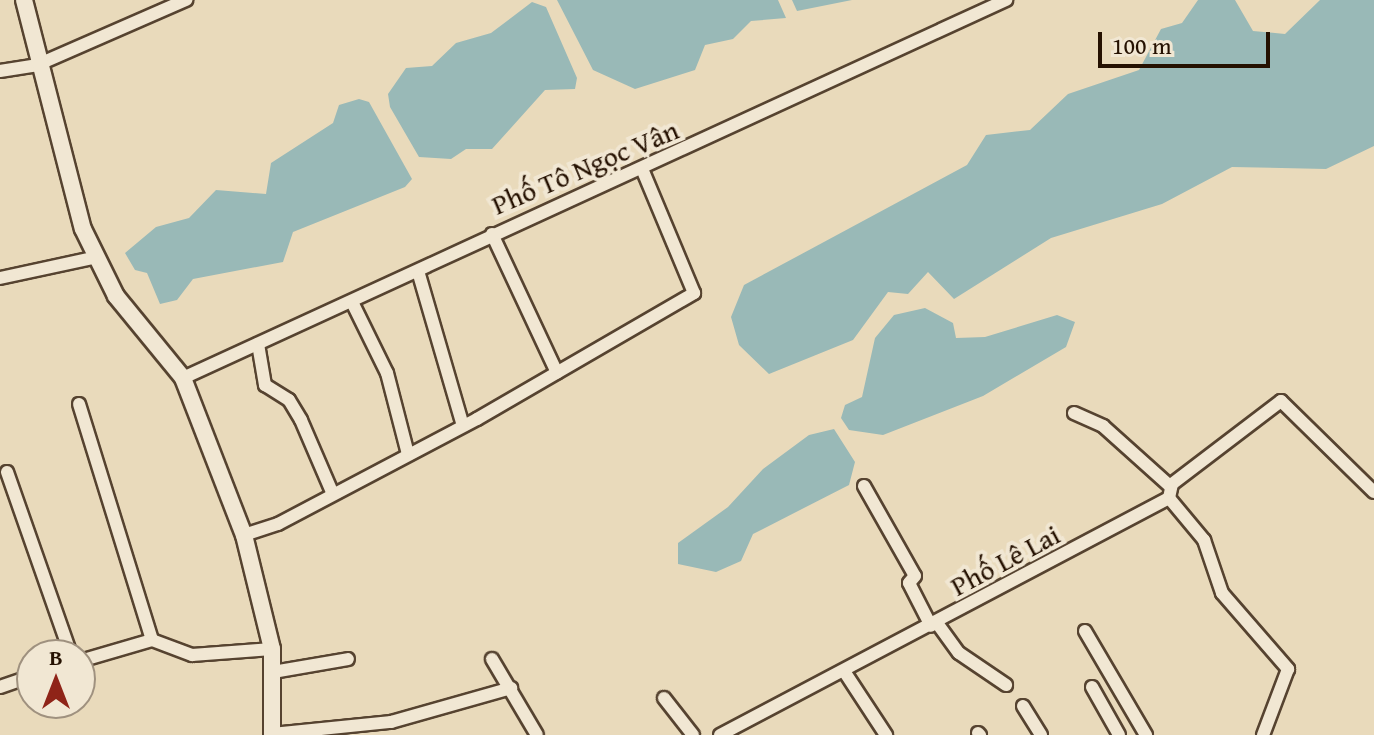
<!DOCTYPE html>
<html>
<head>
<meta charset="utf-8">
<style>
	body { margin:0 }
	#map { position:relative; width:1374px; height:735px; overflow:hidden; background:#e9dabb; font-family:"Gentium Book Plus",serif }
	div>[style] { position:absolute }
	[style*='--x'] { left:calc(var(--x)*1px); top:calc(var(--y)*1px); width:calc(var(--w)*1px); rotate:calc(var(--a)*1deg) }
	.water>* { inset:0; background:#99b9b7 }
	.roads { filter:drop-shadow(2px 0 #564330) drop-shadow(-2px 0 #564330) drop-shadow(0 2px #564330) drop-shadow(0 -2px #564330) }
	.street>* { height:12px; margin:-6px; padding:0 6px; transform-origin:6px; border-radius:6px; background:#f1e7d3 }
	.secondary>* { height:16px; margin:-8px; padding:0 8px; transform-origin:8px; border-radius:8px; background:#f1e7d3 }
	span { translate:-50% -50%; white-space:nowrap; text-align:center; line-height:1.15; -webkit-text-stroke:8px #f1e7d3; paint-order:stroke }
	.street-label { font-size:28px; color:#251101 }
	.north { position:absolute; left:16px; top:639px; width:80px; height:80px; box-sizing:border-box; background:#f1e7d3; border:2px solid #9f917f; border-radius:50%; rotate:0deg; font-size:22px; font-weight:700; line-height:32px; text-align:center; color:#251101 }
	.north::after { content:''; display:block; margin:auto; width:28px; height:36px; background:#8f2418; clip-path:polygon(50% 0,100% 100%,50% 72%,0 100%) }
	.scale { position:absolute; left:1098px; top:32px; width:172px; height:36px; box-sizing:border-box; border:4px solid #251101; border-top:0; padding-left:10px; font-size:24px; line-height:28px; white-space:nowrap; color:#251101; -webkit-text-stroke:6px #f1e7d3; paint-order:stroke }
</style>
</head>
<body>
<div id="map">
	<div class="water">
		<div style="clip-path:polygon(557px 0,778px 0,786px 18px,751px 21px,733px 39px,705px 45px,695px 70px,635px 89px,593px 70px)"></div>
		<div style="clip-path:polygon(792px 0,852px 0,797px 11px)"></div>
		<div style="clip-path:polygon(1198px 0,1235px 0,1253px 31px,1285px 34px,1320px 0,1374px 0,1374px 146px,1326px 169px,1232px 167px,1162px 204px,1051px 238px,954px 299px,928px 272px,908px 294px,888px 292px,853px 340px,769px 374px,739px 345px,731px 317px,744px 285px,967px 165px,986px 135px,1030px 130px,1068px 94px,1139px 70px,1161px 29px,1182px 23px)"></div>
		<div style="clip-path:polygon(532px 2px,546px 7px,577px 78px,575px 89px,545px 90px,492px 149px,466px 149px,451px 159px,419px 157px,390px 107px,388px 94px,406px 68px,432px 66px,456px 43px,491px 33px)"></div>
		<div style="clip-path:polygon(359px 99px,369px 102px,412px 179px,405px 187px,293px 232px,283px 262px,193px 279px,177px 300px,160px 304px,147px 273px,135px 270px,125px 253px,156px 227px,189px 218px,216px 190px,266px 194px,271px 163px,333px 123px,339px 105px)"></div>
		<div style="clip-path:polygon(925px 308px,953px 323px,956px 338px,985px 337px,1057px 315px,1075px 322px,1066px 347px,983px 396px,883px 435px,849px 430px,841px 418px,845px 405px,862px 397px,875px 338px,894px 315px)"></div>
		<div style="clip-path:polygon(834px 429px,855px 462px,849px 485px,753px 534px,741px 561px,716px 572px,678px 564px,678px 543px,728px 507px,763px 469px,809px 435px)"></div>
	</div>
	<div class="roads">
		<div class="street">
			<div style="--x:0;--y:71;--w:37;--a:-9"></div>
			<div style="--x:37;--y:65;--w:163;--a:-23.6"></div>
			<div style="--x:492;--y:234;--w:153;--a:64.9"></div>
			<div style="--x:418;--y:271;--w:161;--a:73.8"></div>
			<div style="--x:0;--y:278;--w:99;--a:-12.2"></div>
			<div style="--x:352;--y:302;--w:79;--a:63.8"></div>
			<div style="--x:387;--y:373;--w:84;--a:75.5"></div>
			<div style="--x:258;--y:344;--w:42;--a:80.3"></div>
			<div style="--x:265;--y:385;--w:28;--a:32"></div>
			<div style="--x:289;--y:400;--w:23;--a:59"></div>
			<div style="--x:301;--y:420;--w:78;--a:66.7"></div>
			<div style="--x:183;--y:378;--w:906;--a:-24.67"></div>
			<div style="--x:79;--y:404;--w:247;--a:72.8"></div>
			<div style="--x:1074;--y:413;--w:32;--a:24"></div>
			<div style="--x:1103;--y:426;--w:91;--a:41.9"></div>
			<div style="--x:7;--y:472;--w:194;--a:70.7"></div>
			<div style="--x:864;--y:486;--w:103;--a:60.5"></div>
			<div style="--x:915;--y:576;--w:9;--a:131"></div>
			<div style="--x:909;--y:583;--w:48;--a:62.9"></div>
			<div style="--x:1169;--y:498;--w:55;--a:50.2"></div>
			<div style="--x:1204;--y:540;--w:56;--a:71.2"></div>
			<div style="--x:1222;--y:593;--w:101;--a:49"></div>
			<div style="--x:1288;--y:669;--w:71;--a:110.7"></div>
			<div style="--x:244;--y:535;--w:36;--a:-18"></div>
			<div style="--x:278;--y:524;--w:225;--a:-27.8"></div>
			<div style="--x:477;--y:419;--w:251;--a:-30.1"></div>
			<div style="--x:694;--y:293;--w:132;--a:-112.7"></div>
			<div style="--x:937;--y:623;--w:37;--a:54"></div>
			<div style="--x:959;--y:653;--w:57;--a:34.2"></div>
			<div style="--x:1085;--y:631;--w:121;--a:59.6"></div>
			<div style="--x:492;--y:659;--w:88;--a:59.4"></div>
			<div style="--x:80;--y:661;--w:75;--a:-16.3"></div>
			<div style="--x:152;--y:640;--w:43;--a:20.6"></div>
			<div style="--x:192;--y:655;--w:80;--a:-4.3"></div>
			<div style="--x:844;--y:671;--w:77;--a:56.7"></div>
			<div style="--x:273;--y:672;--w:76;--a:-9.8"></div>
			<div style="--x:0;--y:687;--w:34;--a:-19"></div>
			<div style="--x:1092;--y:687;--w:55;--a:60.6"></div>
			<div style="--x:664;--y:698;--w:47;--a:51.9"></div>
			<div style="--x:1023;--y:706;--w:34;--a:58"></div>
			<div style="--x:978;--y:733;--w:3;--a:45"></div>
			<div style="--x:272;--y:734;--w:120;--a:-5.8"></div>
			<div style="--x:391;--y:722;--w:125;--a:-15.8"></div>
			<div style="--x:720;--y:735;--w:508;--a:-27.83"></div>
			<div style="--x:1169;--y:498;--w:14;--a:-78"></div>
			<div style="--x:1172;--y:484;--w:137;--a:-37.3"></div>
			<div style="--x:1281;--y:401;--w:130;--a:44.4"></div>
		</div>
		<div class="secondary">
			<div style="--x:24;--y:0;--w:236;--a:75.6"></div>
			<div style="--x:83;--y:229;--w:75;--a:63.8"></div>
			<div style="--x:116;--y:296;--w:106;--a:50.7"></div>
			<div style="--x:183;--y:378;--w:168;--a:68.8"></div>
			<div style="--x:244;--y:535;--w:117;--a:76.2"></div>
			<div style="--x:272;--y:649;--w:86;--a:90"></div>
		</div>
	</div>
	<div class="street-label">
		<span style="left:585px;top:167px;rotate:-23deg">Phố Tô Ngọc Vân</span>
		<span style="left:1005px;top:560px;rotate:-28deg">Phố Lê Lai</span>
	</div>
	<div class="north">B</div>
	<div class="scale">100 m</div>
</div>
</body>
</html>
